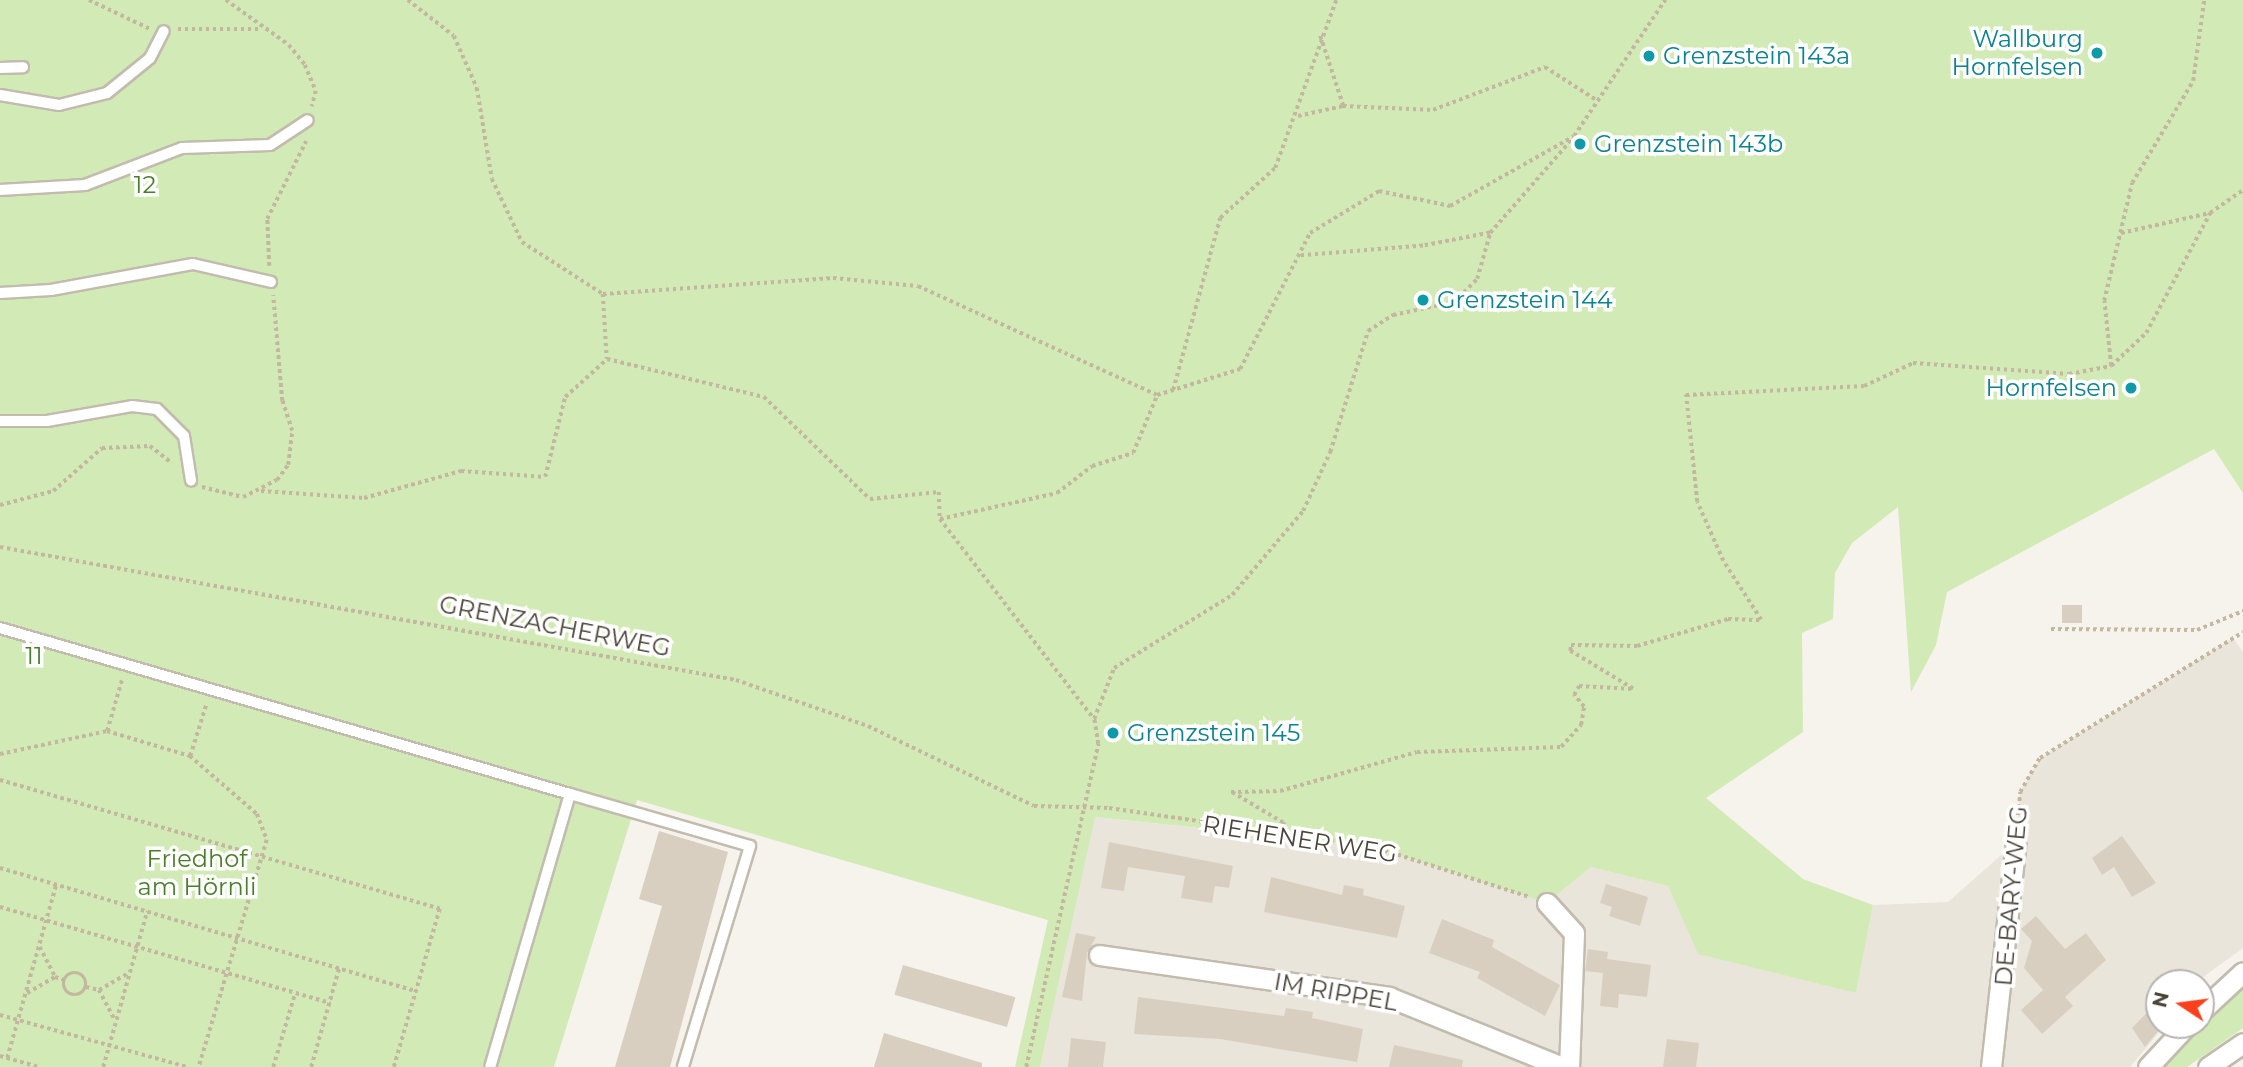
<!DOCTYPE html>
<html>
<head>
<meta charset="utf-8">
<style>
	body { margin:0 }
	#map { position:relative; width:2243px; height:1067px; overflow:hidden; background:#f6f3ec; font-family:Montserrat,sans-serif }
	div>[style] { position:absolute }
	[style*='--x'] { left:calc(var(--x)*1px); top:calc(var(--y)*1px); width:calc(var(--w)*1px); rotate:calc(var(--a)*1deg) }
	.residential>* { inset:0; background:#eae5da }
	.green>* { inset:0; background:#d2eab5 }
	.building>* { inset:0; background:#d8cfc1; transform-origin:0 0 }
	.path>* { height:3.5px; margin-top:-1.75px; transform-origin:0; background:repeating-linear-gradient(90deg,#c4b79f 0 3.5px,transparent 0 7px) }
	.path>.ring { margin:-1.75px; padding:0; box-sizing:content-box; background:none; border:3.5px solid #c4b79f; border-radius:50% }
	.roads { filter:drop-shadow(2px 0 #c2bbae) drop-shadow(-2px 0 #c2bbae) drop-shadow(0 2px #c2bbae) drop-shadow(0 -2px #c2bbae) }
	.lane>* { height:10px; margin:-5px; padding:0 5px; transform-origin:5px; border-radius:5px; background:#fff }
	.street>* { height:19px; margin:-9.5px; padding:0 9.5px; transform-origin:9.5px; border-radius:9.5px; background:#fff }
	.dots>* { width:19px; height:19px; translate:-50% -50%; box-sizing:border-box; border:4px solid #fff; border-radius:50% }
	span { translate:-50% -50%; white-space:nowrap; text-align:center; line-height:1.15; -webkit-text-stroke:7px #fff; paint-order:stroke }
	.culture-label { font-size:24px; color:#0d838f }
	.right { translate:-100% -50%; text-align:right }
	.left { translate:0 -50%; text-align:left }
	.park-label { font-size:24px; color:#4a7f2a }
	.street-label { font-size:24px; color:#4b4439 }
	.north { position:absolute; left:2145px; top:969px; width:70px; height:70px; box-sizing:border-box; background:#fff; border:2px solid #b7b4b0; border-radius:50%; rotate:283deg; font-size:19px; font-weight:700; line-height:28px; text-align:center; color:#4b4439 }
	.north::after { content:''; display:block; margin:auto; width:24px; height:32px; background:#fc3f1d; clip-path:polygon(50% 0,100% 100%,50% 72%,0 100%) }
</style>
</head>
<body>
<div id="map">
	<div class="residential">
		<div style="clip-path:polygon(2233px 638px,2243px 652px,2243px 948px,2195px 983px,2159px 983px,2159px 1025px,2165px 1025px,2130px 1067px,1040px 1067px,1094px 817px,1371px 846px,1547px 903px,1591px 867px,1668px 886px,1699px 954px,1856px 993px,1873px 905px,1948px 902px,2016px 842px,2020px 792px,2040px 758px)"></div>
	</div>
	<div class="green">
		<div style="clip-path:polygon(0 0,2243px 0,2243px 493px,2214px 449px,1947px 592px,1936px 645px,1911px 692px,1898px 507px,1852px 543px,1835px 573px,1833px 619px,1802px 633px,1803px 732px,1706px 798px,1803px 879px,1873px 905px,1856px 993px,1698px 954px,1668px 886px,1591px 867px,1547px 903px,1371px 846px,1095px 817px,1040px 1067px,1015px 1067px,1048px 920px,637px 800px,554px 1067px,0 1067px)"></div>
		<div style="clip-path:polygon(2243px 988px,2243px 1028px,2187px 1067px,2163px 1067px)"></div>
	</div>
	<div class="building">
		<div style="left:2062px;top:605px;width:20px;height:18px"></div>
		<div style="clip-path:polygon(659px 831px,728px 852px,670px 1067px,615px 1067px,662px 906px,639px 899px)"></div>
		<div style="clip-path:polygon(2122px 836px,2156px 883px,2132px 897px,2114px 867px,2102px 875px,2092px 858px)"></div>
		<div style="clip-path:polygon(1109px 842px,1233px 866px,1229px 888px,1215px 886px,1212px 903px,1181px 898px,1185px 876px,1128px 867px,1124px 891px,1101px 888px)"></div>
		<div style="clip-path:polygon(1271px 877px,1342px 895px,1344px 885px,1364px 889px,1363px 895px,1405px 906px,1397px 938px,1264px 912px)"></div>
		<div style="clip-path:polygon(1606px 884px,1648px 897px,1640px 926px,1609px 916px,1612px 907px,1600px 903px)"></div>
		<div style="clip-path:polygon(2036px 916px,2065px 949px,2086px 933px,2106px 960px,2065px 997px,2073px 1006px,2042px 1034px,2021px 1010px,2043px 990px,2024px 968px,2032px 941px,2021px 929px)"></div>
		<div style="clip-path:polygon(1442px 919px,1494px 940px,1492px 947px,1560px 985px,1545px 1016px,1477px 978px,1480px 972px,1429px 953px)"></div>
		<div style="clip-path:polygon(1076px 933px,1096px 937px,1087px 953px,1082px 1001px,1062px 997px)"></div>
		<div style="clip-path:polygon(1588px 949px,1608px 952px,1607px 959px,1651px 965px,1647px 997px,1619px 994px,1618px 1008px,1600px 1006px,1603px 973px,1585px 971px)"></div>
		<div style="left:903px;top:965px;width:117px;height:31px;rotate:16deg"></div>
		<div style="clip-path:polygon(1138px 997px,1284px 1016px,1286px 1008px,1313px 1012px,1312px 1018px,1363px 1029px,1357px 1062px,1220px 1039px,1134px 1034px)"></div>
		<div style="clip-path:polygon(2159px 1000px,2159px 1030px,2145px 1047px,2132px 1028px)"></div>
		<div style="clip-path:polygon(884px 1033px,982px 1063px,982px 1067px,874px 1067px)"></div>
		<div style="clip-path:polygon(1071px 1038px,1106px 1042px,1103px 1067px,1068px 1067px)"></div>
		<div style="clip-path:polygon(1667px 1039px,1699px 1043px,1696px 1067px,1663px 1067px)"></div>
		<div style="clip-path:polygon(1394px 1045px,1463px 1060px,1462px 1067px,1389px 1067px)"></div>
	</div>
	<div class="path">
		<div style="--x:89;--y:0;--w:68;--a:25.4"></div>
		<div style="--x:226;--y:0;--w:77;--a:35.5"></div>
		<div style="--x:289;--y:45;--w:26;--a:51"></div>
		<div style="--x:305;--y:65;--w:28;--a:67"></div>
		<div style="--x:316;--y:91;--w:16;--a:104"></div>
		<div style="--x:408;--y:0;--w:58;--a:38"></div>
		<div style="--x:454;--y:36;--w:57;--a:66.1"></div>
		<div style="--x:477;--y:88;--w:92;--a:80.6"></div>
		<div style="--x:492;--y:179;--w:70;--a:64.5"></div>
		<div style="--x:522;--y:242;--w:96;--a:32.7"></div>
		<div style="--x:603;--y:294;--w:231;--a:-4"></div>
		<div style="--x:833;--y:278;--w:85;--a:5.4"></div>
		<div style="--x:918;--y:286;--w:263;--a:24.5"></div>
		<div style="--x:1157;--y:395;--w:87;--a:-17.4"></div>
		<div style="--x:1240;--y:369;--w:153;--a:-62.8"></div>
		<div style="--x:1310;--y:233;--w:81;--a:-31.3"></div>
		<div style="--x:1379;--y:191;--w:73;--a:11.9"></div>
		<div style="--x:1450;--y:206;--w:142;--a:-29.4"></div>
		<div style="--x:1574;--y:136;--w:164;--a:-56.2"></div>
		<div style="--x:178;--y:29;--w:80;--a:0"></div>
		<div style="--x:1343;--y:106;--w:90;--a:2.5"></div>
		<div style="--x:1433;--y:110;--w:120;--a:-21"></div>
		<div style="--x:1545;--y:67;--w:63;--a:32.7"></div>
		<div style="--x:1298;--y:116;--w:46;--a:-12.5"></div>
		<div style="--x:1343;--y:106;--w:74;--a:-108.2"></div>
		<div style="--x:1490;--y:233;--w:123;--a:-48.9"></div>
		<div style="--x:2121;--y:233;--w:91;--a:-12.7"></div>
		<div style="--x:269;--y:266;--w:47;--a:-92.4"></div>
		<div style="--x:267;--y:219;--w:87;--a:-63.4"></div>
		<div style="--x:603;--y:294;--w:65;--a:86.5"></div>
		<div style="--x:607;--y:359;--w:162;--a:13.6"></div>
		<div style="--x:764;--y:397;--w:147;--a:43.9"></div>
		<div style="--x:870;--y:499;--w:69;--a:-5.8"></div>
		<div style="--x:939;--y:492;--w:27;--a:88"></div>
		<div style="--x:940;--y:519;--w:120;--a:-12.5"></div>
		<div style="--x:1057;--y:493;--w:44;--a:-37.6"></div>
		<div style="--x:1092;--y:466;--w:43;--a:-17.6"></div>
		<div style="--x:1133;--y:453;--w:63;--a:-67.5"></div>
		<div style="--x:2111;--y:366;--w:65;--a:-96.1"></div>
		<div style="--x:2104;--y:301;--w:121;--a:-76.7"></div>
		<div style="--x:2132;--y:183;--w:119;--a:-59.1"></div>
		<div style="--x:2193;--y:81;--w:82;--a:-82.3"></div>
		<div style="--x:1173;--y:390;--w:178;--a:-74.7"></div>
		<div style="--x:1220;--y:218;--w:74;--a:-42.3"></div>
		<div style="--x:1275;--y:168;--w:179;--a:-70"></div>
		<div style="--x:202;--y:487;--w:42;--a:13.7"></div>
		<div style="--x:243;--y:497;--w:38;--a:-27"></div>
		<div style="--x:277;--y:480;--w:19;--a:-54"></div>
		<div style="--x:288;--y:465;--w:34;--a:-83"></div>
		<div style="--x:292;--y:431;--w:32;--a:-108"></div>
		<div style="--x:282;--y:401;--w:106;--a:-94.9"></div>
		<div style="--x:261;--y:491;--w:103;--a:3.9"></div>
		<div style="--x:364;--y:498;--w:101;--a:-15.6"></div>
		<div style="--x:461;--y:471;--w:84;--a:4.1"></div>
		<div style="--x:545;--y:477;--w:82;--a:-76"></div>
		<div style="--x:565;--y:397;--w:57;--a:-42.1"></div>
		<div style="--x:0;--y:505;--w:55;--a:-14.8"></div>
		<div style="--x:53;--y:491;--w:65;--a:-41.3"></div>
		<div style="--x:102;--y:448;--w:48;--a:-2.4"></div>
		<div style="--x:150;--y:446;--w:28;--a:38"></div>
		<div style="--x:940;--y:519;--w:252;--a:52.4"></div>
		<div style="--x:0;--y:547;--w:748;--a:10.24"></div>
		<div style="--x:736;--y:680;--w:140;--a:19.2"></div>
		<div style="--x:868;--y:726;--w:184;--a:25.7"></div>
		<div style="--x:1034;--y:806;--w:75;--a:1.5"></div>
		<div style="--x:1109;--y:808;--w:265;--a:8.3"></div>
		<div style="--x:1371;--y:846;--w:167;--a:17.8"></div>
		<div style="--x:2051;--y:629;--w:146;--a:0.4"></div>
		<div style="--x:2197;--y:630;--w:50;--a:-22.4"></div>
		<div style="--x:107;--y:731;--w:54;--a:-73.9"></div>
		<div style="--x:0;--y:754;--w:109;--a:-12.1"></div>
		<div style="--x:107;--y:731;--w:87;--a:16.8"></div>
		<div style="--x:190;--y:756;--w:89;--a:40.9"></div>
		<div style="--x:257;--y:814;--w:28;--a:69"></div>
		<div style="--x:267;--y:840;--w:237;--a:106.7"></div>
		<div style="--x:190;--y:756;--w:53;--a:-72.6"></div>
		<div style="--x:0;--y:780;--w:459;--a:16.3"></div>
		<div style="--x:440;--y:909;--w:165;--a:106.2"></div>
		<div style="--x:2017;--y:822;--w:30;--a:-84"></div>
		<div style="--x:2020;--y:792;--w:39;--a:-60"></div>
		<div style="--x:2040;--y:758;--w:239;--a:-31.8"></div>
		<div style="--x:1288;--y:838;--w:16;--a:-108"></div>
		<div style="--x:1283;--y:823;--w:61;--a:-149.2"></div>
		<div style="--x:1231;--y:792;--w:49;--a:-1.2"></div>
		<div style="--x:1280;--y:791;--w:142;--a:-15.9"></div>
		<div style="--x:1417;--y:752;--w:144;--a:-2"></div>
		<div style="--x:1561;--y:747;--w:30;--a:-48"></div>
		<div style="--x:1581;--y:725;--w:18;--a:-81"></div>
		<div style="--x:1584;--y:707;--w:16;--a:-130"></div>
		<div style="--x:1574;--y:695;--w:10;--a:-61"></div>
		<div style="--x:1579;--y:686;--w:54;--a:3.2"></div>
		<div style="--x:1633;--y:689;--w:74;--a:-148.9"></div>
		<div style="--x:1570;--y:651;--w:6;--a:-81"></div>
		<div style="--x:1571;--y:645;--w:66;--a:0.9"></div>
		<div style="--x:1637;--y:646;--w:95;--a:-16.5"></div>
		<div style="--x:1728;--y:619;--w:33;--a:2"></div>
		<div style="--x:1761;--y:620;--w:70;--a:-122.8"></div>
		<div style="--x:1723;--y:561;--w:64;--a:-113.8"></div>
		<div style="--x:1697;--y:502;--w:108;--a:-95.9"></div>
		<div style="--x:1686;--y:395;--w:178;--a:-2.9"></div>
		<div style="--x:1864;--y:386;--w:54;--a:-25.1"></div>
		<div style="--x:1913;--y:363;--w:156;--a:4"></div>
		<div style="--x:2069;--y:374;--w:43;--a:-10.8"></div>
		<div style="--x:2111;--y:366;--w:48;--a:-43.3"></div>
		<div style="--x:2146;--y:333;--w:136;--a:-61.9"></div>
		<div style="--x:2210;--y:213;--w:40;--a:-34.9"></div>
		<div style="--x:0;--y:868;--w:434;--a:16.5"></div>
		<div style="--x:0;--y:907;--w:344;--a:16.2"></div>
		<div style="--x:40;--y:947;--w:34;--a:63"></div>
		<div class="ring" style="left:64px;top:973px;width:18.5px;height:18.5px"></div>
		<div style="--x:86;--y:987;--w:13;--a:13"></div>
		<div style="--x:99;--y:990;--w:34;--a:62"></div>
		<div style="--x:99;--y:990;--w:32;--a:-30"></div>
		<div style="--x:27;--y:993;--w:32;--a:-30"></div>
		<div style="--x:55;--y:977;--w:10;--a:17"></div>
		<div style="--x:0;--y:1015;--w:194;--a:15.5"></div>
		<div style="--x:0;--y:1056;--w:41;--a:15.8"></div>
		<div style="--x:7;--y:1058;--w:180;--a:-74.2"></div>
		<div style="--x:103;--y:1067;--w:162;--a:-74.2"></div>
		<div style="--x:273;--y:1067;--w:77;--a:-73.4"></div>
		<div style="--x:311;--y:1067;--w:103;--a:-74.2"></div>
		<div style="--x:1026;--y:1067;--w:331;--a:-77.4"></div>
		<div style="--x:1098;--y:744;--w:25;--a:-99"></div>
		<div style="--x:1094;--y:719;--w:55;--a:-68.6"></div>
		<div style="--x:1114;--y:668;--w:139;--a:-31.7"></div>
		<div style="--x:1232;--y:595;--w:110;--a:-49.8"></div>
		<div style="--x:1303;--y:511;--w:65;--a:-65.4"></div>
		<div style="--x:1330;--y:452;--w:127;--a:-72.6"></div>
		<div style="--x:1368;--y:331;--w:30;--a:-33"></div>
		<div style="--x:1393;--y:315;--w:62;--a:-12"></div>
		<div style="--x:1454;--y:302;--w:33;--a:-45"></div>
		<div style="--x:1477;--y:279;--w:48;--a:-74.2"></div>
		<div style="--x:1490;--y:233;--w:68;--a:169"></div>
		<div style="--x:1423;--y:246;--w:123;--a:175.4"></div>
	</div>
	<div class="roads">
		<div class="lane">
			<div style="--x:0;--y:68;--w:23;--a:-2"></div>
			<div style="--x:0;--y:95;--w:60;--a:9.6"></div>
			<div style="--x:59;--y:105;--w:49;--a:-14"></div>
			<div style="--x:107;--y:93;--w:55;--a:-39.1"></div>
			<div style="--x:150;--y:58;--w:30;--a:-63"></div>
			<div style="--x:0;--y:190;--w:85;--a:-3.4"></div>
			<div style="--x:85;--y:185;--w:104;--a:-20.9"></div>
			<div style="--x:182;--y:148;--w:88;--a:-2"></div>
			<div style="--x:270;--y:145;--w:45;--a:-33.3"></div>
			<div style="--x:0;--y:293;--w:51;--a:-3.4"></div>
			<div style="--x:51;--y:290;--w:144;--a:-10.4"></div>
			<div style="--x:193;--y:264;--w:80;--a:13"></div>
			<div style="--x:0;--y:421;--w:47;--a:0"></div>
			<div style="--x:47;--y:421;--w:86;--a:-10"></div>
			<div style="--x:132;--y:406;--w:25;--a:7"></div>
			<div style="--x:157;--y:409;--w:38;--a:45"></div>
			<div style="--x:184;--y:436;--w:45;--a:81"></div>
			<div style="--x:0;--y:628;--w:594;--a:16.24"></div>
			<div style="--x:570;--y:794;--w:284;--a:106.3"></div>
			<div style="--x:570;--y:794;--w:187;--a:16.1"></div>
			<div style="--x:750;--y:846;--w:231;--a:106.9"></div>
		</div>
		<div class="street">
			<div style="--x:1547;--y:903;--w:40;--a:48"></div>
			<div style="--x:1574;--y:933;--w:134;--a:92.1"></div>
			<div style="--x:1099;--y:955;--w:293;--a:8.2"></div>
			<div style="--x:1389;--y:997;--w:187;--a:22"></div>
			<div style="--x:2201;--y:1011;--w:57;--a:-42.9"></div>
			<div style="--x:1991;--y:1067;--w:226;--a:-83.7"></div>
			<div style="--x:2148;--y:1067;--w:57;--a:-47.1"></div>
			<div style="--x:2208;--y:1067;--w:42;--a:-34.4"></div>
		</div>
	</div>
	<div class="dots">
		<div style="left:2097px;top:53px;background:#0f9aa8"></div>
		<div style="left:1649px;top:56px;background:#0f9aa8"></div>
		<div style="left:1580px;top:144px;background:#0f9aa8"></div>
		<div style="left:1423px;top:300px;background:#0f9aa8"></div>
		<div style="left:2131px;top:388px;background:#0f9aa8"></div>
		<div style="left:1113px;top:733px;background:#0f9aa8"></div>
	</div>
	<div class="culture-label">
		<span class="right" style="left:2083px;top:53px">Wallburg<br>Hornfelsen</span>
		<span class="left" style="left:1663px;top:56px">Grenzstein 143a</span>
		<span class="left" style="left:1594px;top:144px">Grenzstein 143b</span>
		<span class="left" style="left:1437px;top:300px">Grenzstein 144</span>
		<span class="right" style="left:2117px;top:388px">Hornfelsen</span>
		<span class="left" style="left:1127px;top:733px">Grenzstein 145</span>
	</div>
	<div class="park-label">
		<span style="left:145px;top:185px">12</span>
		<span style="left:34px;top:656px">11</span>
		<span style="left:197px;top:873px">Friedhof<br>am Hörnli</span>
	</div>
	<div class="street-label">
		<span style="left:555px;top:626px;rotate:11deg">GRENZACHERWEG</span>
		<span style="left:1300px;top:839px;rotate:9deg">RIEHENER WEG</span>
		<span style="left:2011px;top:896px;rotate:-85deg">DE-BARY-WEG</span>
		<span style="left:1336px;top:992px;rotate:10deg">IM RIPPEL</span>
	</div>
	<div class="north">N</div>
</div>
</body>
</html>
